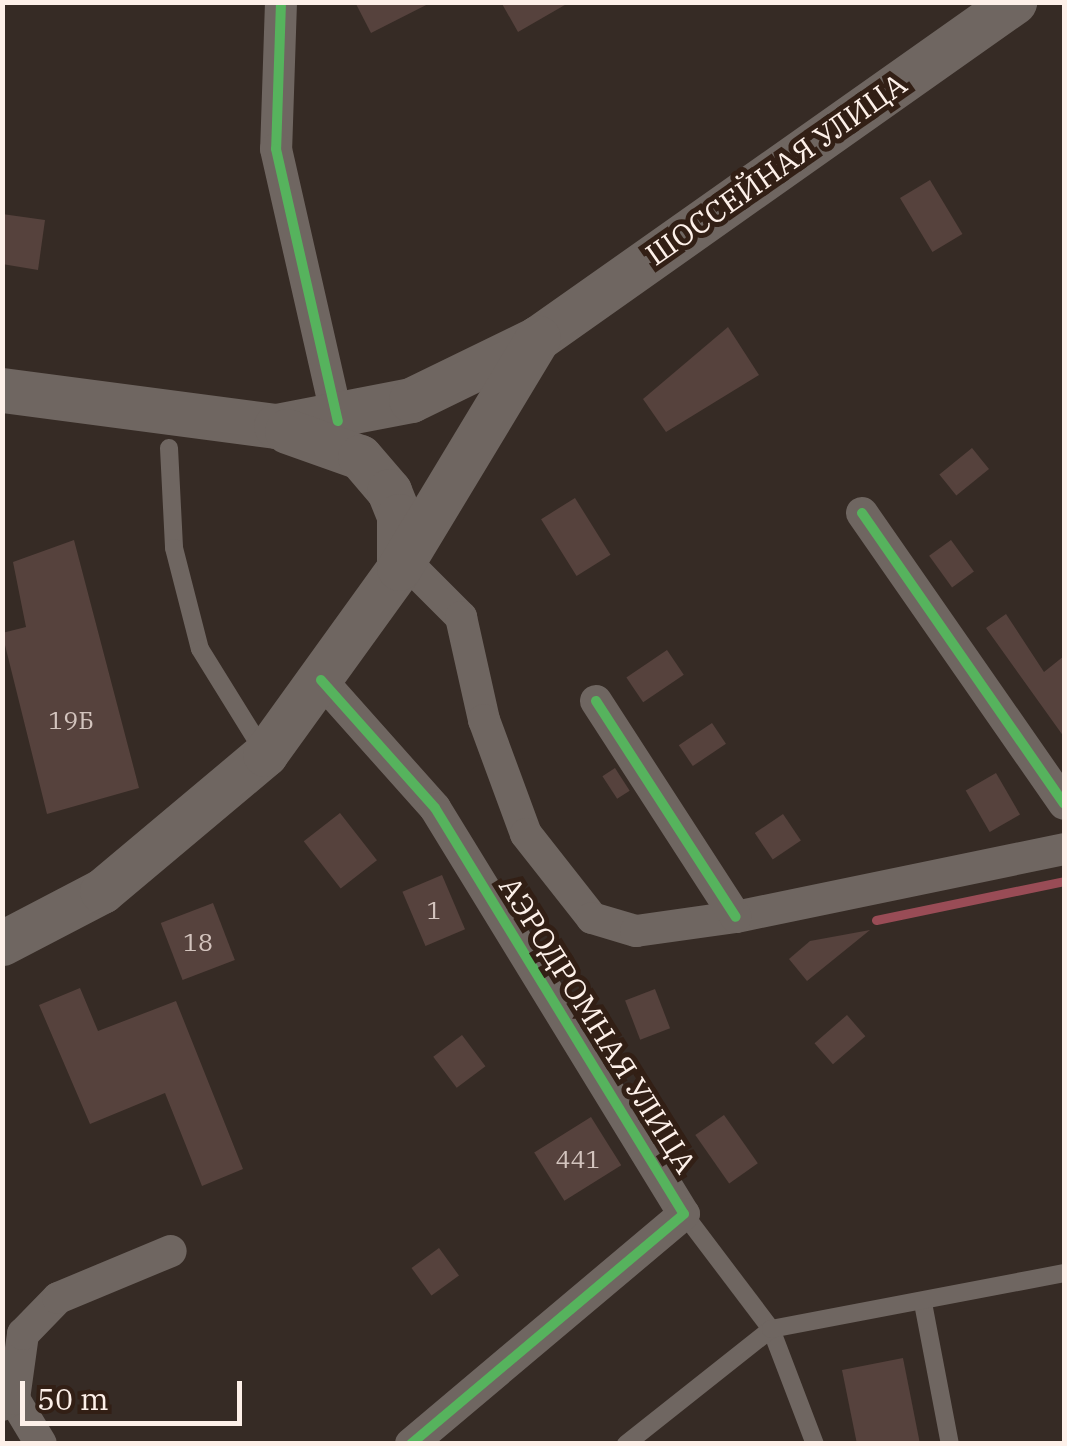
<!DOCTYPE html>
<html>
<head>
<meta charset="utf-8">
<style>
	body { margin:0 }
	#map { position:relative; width:1067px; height:1446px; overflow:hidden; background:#362b25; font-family:"IBM Plex Serif",serif }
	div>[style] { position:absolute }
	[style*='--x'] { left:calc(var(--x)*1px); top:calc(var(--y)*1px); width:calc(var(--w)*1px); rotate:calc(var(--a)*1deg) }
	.stream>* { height:9px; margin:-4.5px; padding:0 4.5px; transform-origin:4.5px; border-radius:4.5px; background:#994c56 }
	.building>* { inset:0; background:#56423d; transform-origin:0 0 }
	.lane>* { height:18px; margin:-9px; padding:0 9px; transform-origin:9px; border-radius:9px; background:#6f6661 }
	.street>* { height:32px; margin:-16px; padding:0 16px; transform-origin:16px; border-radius:16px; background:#6f6661 }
	.secondary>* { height:45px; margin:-22.5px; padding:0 22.5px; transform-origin:22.5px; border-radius:22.5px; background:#6f6661 }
	.cycleway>* { height:10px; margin:-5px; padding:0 5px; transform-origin:5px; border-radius:5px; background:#56b35d }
	span { translate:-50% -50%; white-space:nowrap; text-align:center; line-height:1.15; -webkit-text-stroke:10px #321f15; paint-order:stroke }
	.number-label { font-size:25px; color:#d3c4be }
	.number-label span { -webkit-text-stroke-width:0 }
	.street-label { font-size:30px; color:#fdf0e9 }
	.frame { position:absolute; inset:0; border:5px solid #fdf0e9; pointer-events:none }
	.scale { position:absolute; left:20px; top:1381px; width:222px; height:45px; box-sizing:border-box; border:5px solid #fdf0e9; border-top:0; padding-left:12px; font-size:30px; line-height:35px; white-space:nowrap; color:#fdf0e9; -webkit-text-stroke:8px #321f15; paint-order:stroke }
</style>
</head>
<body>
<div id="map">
	<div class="stream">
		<div style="--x:876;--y:920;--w:192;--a:-11.7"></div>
	</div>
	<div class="building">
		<div style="clip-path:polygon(355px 2px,432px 2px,371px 33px)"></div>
		<div style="clip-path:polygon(501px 2px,570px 2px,518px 32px)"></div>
		<div style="left:930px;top:180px;width:63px;height:35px;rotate:59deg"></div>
		<div style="clip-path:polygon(2px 214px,45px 220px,38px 270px,2px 264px)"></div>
		<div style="clip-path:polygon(728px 327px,759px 375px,666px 432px,643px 399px)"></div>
		<div style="left:972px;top:448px;width:27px;height:42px;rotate:51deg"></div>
		<div style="left:575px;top:498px;width:67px;height:40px;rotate:58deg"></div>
		<div style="clip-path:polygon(74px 540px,139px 788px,47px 814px,2px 633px,26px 627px,13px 562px)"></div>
		<div style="left:951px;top:540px;width:39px;height:27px;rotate:54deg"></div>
		<div style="clip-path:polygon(1006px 614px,1044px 672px,1064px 656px,1064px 737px,986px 628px)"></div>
		<div style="left:667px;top:650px;width:30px;height:49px;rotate:56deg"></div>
		<div style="left:712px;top:723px;width:25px;height:40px;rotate:56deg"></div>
		<div style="left:615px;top:768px;width:27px;height:15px;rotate:57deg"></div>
		<div style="left:996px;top:773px;width:48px;height:35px;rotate:60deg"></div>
		<div style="left:340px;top:813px;width:60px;height:46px;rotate:52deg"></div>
		<div style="left:783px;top:814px;width:32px;height:34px;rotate:56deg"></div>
		<div style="left:442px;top:875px;width:59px;height:43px;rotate:67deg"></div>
		<div style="left:213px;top:903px;width:61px;height:56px;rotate:69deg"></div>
		<div style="clip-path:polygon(870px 930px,807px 981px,789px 959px,810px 941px)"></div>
		<div style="clip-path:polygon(80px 988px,98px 1031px,176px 1001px,243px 1169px,202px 1186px,165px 1093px,90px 1124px,39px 1005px)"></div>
		<div style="left:655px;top:989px;width:42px;height:32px;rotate:69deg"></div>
		<div style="left:847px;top:1015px;width:28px;height:43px;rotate:49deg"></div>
		<div style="left:462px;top:1035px;width:39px;height:36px;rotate:53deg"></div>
		<div style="left:724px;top:1115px;width:59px;height:35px;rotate:55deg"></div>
		<div style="left:591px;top:1117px;width:57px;height:67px;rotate:58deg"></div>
		<div style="left:439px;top:1248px;width:34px;height:34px;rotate:54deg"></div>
		<div style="clip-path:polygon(903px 1358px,920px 1444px,857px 1444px,842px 1370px)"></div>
	</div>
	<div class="lane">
		<div style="--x:169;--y:448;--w:100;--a:87.1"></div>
		<div style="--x:174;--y:548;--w:104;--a:75.6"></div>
		<div style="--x:200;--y:649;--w:123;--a:58.2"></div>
		<div style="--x:684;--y:1214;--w:144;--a:52.9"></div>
		<div style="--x:771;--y:1329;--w:123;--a:69.1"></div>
		<div style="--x:923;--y:1303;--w:144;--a:79.2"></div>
		<div style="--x:626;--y:1444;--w:185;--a:-38.4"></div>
		<div style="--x:771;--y:1329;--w:298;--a:-10.8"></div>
	</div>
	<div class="street">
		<div style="--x:281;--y:2;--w:147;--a:91.9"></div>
		<div style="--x:276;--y:149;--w:279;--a:77.2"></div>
		<div style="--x:862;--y:513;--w:354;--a:55.2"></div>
		<div style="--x:404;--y:560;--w:81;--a:45"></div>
		<div style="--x:461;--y:617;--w:106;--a:77.4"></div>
		<div style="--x:484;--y:720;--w:121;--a:69.8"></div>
		<div style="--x:526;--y:834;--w:107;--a:51.8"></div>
		<div style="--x:592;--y:918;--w:46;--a:16.5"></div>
		<div style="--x:636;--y:931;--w:101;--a:-8"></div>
		<div style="--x:736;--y:917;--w:335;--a:-11.7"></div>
		<div style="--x:321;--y:680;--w:171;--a:48.3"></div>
		<div style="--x:435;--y:808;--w:476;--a:58.5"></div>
		<div style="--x:684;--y:1214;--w:357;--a:139.9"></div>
		<div style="--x:596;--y:701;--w:257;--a:57.1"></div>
		<div style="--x:14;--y:1399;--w:52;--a:59"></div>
		<div style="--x:2;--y:1405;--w:13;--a:-27"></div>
		<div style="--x:14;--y:1399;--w:66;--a:-82.1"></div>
		<div style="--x:23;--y:1334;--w:50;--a:-45.8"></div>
		<div style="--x:58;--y:1298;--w:122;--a:-22.6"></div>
	</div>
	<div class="secondary">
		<div style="--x:2;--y:390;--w:276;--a:7.5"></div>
		<div style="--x:276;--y:426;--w:137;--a:-10.9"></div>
		<div style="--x:411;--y:400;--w:141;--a:-26"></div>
		<div style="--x:538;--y:338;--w:583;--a:-35.22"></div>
		<div style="--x:287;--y:431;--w:77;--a:19.6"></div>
		<div style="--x:360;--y:457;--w:45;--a:49.5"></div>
		<div style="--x:389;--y:491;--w:27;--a:68"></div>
		<div style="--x:399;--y:516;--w:52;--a:90"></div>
		<div style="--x:2;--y:943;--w:113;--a:-27.5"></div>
		<div style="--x:102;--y:891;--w:213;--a:-40"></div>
		<div style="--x:265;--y:754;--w:229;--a:-54.2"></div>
		<div style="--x:399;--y:568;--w:269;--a:-58.9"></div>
	</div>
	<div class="cycleway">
		<div style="--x:281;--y:2;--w:147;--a:91.9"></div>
		<div style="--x:276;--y:149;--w:279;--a:77.2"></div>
		<div style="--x:862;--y:513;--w:354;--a:55.2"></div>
		<div style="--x:321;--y:680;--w:171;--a:48.3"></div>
		<div style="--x:435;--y:808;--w:476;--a:58.5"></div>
		<div style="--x:684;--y:1214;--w:357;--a:139.9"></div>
		<div style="--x:596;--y:701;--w:257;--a:57.1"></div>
	</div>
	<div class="number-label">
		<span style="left:71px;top:720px">19Б</span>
		<span style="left:434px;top:910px">1</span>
		<span style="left:198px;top:942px">18</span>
		<span style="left:578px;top:1159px">441</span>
	</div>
	<div class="street-label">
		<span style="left:776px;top:169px;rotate:-35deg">ШОССЕЙНАЯ УЛИЦА</span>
		<span style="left:598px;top:1025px;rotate:58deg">АЭРОДРОМНАЯ УЛИЦА</span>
	</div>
	<div class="frame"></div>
	<div class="scale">50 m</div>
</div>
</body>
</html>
